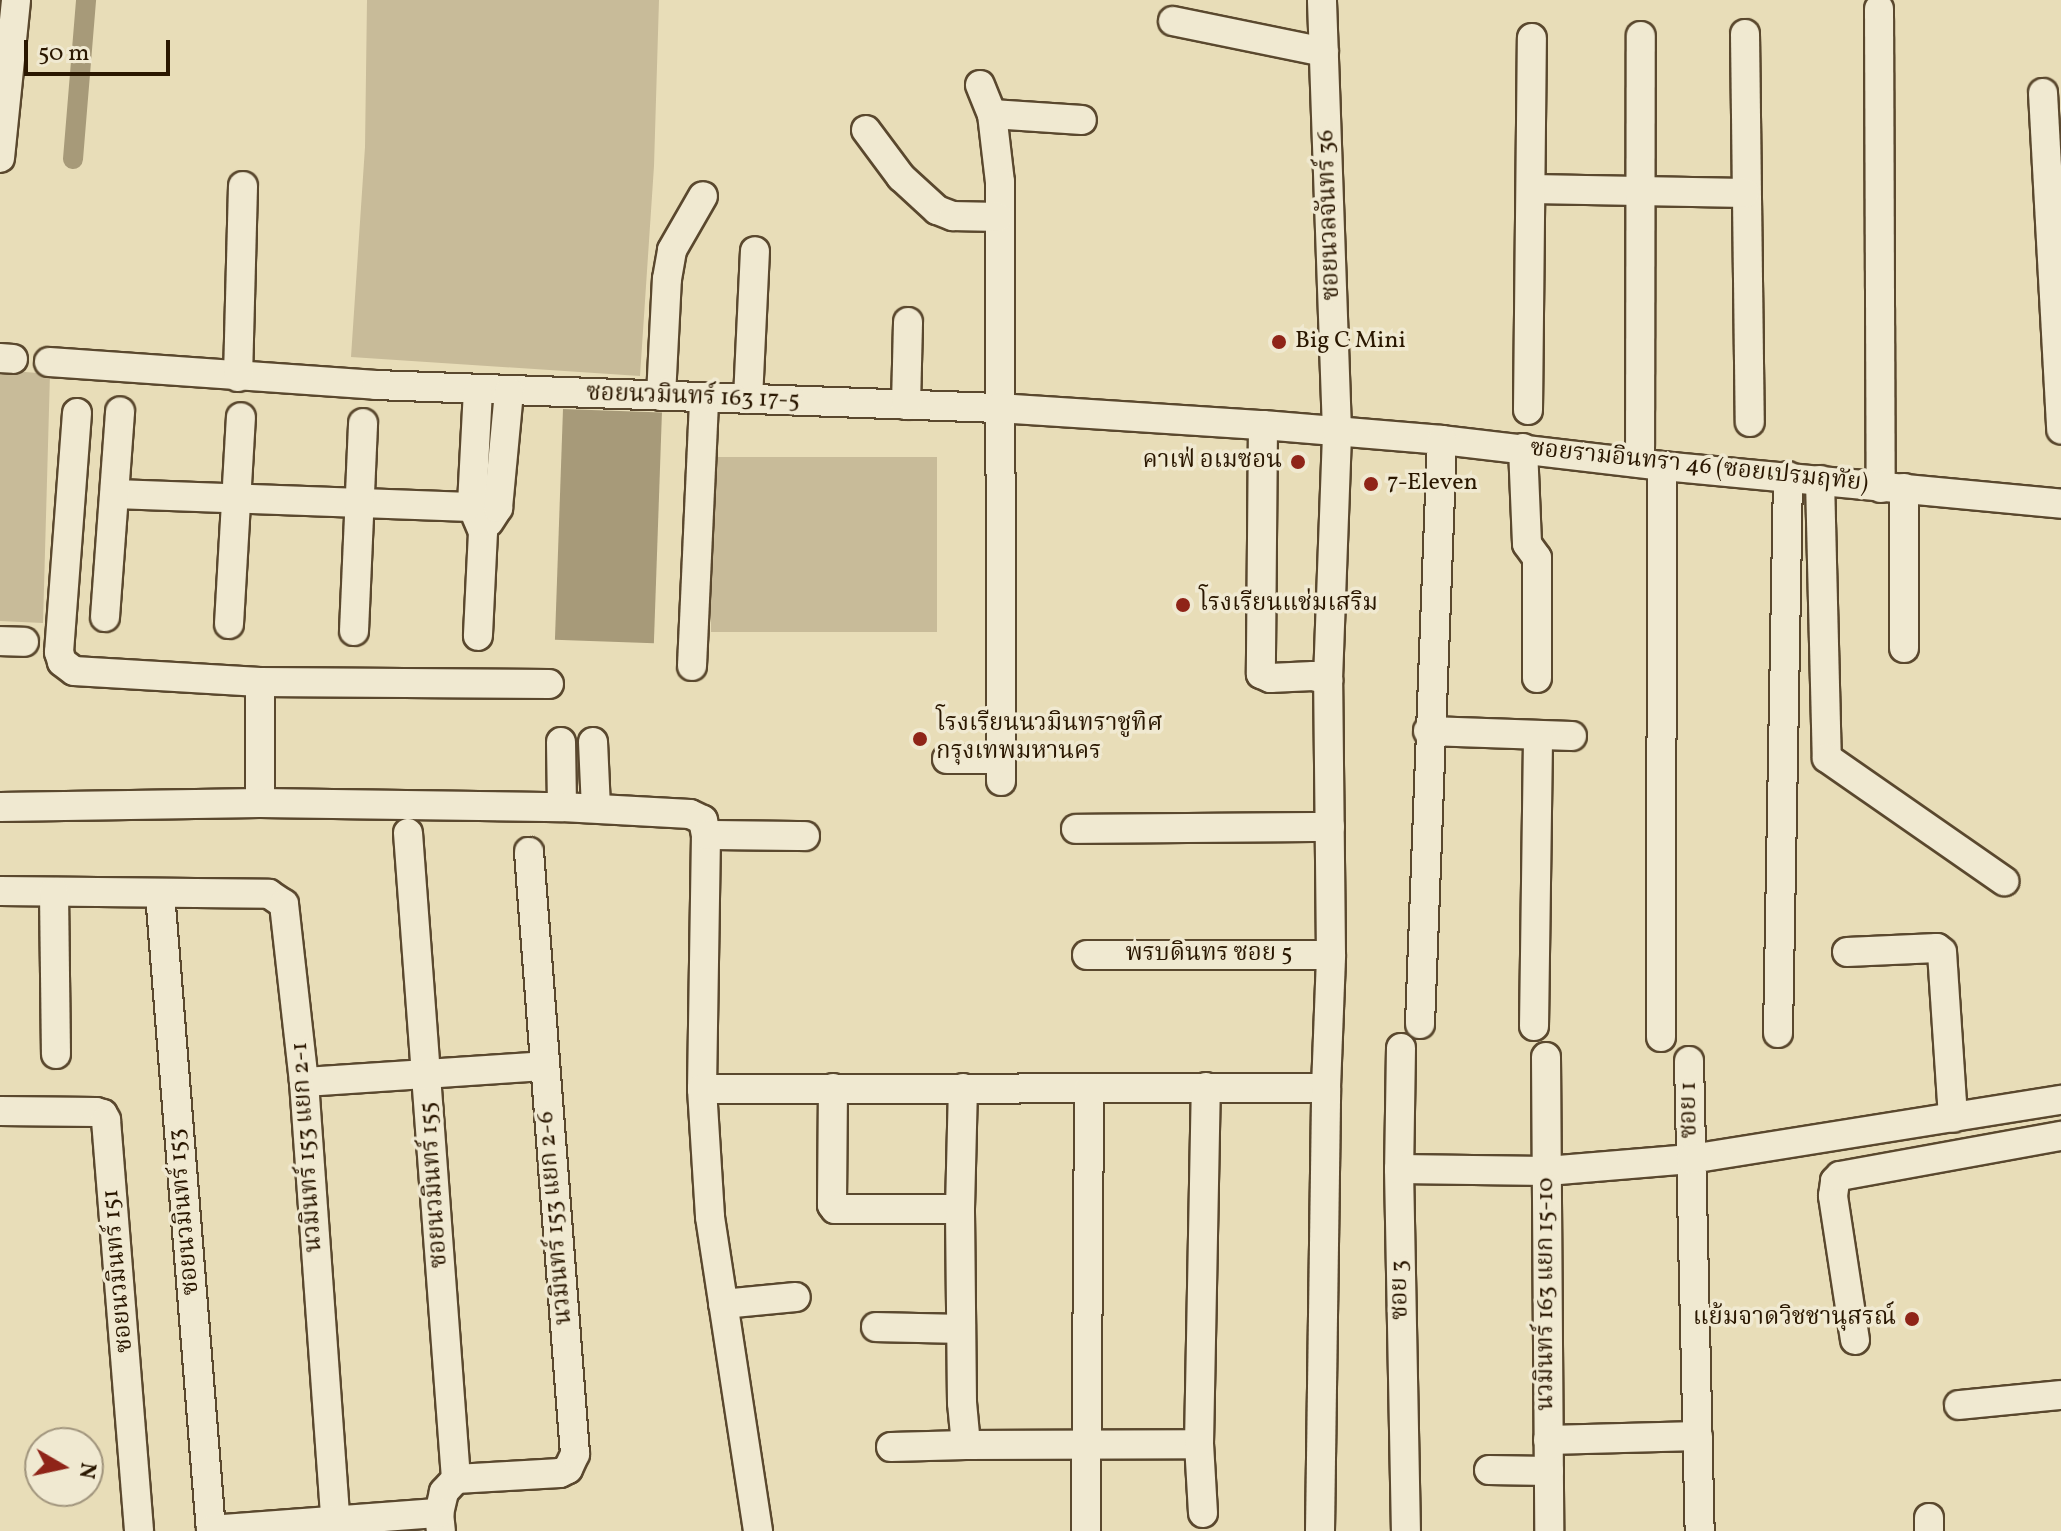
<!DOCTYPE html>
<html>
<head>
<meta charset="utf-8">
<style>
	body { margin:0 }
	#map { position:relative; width:2061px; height:1531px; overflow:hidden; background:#e8ddb8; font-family:Vollkorn,"Noto Serif Thai",serif }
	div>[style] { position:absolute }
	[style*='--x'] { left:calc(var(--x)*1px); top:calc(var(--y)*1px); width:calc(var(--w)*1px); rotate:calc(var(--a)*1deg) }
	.green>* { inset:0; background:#c8bb99; transform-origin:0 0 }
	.water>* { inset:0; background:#a79a79; transform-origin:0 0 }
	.canal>* { height:20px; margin:-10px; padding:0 10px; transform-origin:10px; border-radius:10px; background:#a79a79 }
	.roads { filter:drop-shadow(2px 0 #5a482e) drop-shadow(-2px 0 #5a482e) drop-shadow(0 2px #5a482e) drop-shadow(0 -2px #5a482e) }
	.minor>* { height:28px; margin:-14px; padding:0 14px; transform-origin:14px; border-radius:14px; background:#f0e9d1 }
	.dots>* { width:22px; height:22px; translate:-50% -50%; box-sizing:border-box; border:4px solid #f0e9d1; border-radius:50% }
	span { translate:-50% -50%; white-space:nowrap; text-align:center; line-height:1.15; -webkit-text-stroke:7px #f0e9d1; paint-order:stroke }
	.street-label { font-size:24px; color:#2a1700 }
	.poi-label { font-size:24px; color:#2a1700 }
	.left { translate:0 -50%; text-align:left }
	.right { translate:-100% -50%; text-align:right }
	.north { position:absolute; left:24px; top:1427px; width:80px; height:80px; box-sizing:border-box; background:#f0e9d1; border:2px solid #a1957d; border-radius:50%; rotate:99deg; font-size:22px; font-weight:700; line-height:32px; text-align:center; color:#2a1700 }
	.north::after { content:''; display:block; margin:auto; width:28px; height:36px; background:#8f2418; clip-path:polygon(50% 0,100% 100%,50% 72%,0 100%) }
	.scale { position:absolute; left:24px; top:40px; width:146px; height:36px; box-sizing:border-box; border:4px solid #2a1700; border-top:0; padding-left:10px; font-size:24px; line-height:28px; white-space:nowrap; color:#2a1700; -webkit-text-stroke:6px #f0e9d1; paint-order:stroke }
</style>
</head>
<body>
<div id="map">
	<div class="green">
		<div style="clip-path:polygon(367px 0,659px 0,654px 166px,640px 376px,351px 357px,365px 147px)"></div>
		<div style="clip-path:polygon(0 370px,50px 374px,43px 623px,0 621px)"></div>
		<div style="left:937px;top:457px;width:175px;height:226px;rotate:90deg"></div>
	</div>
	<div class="water">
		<div style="left:563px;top:409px;width:99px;height:231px;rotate:2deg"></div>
	</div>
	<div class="canal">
		<div style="--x:73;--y:159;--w:160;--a:-85.3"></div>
	</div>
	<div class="roads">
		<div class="minor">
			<div style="--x:1879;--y:9;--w:479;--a:89.8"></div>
			<div style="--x:1173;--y:21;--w:154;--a:11.6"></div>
			<div style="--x:1745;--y:34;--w:388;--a:89.3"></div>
			<div style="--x:980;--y:85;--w:31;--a:68"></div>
			<div style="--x:992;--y:114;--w:68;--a:83.3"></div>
			<div style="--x:1000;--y:182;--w:599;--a:89.9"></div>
			<div style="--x:2043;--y:93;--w:337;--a:86.9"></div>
			<div style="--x:992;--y:114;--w:90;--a:3.8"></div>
			<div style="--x:866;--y:130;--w:59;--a:53.3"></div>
			<div style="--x:901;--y:177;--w:49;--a:42.5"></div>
			<div style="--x:937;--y:210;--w:17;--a:21"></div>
			<div style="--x:953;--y:216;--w:45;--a:1.3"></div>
			<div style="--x:0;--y:158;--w:159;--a:-84.2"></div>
			<div style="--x:1533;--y:189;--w:212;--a:1.1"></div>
			<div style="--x:0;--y:358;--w:13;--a:4"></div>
			<div style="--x:49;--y:362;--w:328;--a:4"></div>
			<div style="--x:376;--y:385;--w:622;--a:2.12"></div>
			<div style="--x:998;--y:408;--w:266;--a:3.7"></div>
			<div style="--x:1263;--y:425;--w:180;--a:4.8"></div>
			<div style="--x:1442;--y:440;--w:222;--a:6.7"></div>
			<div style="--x:1662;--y:466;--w:401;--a:5.4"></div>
			<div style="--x:238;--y:377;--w:191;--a:-88.5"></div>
			<div style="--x:478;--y:390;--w:116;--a:93"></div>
			<div style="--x:472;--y:506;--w:28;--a:67"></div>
			<div style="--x:483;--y:532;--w:104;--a:92.8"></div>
			<div style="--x:661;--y:396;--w:117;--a:-87.1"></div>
			<div style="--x:667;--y:279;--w:29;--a:-80"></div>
			<div style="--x:672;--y:250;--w:62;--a:-60.1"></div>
			<div style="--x:748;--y:399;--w:148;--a:-87.3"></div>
			<div style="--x:906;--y:405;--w:83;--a:-88.6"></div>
			<div style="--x:1528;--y:410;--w:372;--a:-89.4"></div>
			<div style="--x:77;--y:413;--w:240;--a:94.3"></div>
			<div style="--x:59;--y:652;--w:10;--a:73"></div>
			<div style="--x:62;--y:662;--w:15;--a:37"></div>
			<div style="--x:74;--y:671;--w:186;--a:3.4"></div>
			<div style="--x:260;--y:682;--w:289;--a:0.4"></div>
			<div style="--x:1263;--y:425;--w:249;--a:90.5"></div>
			<div style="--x:1261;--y:674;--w:10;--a:24"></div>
			<div style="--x:1270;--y:678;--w:43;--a:-2.7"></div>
			<div style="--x:1313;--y:676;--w:16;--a:15"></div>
			<div style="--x:1523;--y:448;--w:96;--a:87.6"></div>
			<div style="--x:1527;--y:544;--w:17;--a:54"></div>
			<div style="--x:1537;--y:558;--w:120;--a:90"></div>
			<div style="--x:1640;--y:463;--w:427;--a:-89.9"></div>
			<div style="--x:1820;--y:480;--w:278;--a:88.6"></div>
			<div style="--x:1827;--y:758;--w:216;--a:34.8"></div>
			<div style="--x:1904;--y:488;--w:160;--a:90"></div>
			<div style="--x:115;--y:494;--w:383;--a:2.1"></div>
			<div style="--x:489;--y:522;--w:17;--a:-57"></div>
			<div style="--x:498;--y:508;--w:117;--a:-84.6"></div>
			<div style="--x:105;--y:617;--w:206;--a:-85.8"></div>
			<div style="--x:229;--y:624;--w:207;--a:-86.7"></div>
			<div style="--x:354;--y:631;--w:208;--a:-87.5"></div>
			<div style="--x:0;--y:641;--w:24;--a:2"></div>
			<div style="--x:692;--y:666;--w:268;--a:-87.4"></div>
			<div style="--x:1428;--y:731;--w:144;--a:2"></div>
			<div style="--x:561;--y:742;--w:65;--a:89.1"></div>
			<div style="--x:593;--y:742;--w:66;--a:87.4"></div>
			<div style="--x:947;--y:759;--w:52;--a:0"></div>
			<div style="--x:260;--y:803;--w:121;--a:-90"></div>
			<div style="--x:0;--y:807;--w:260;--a:-0.9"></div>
			<div style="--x:260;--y:803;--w:302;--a:0.8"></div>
			<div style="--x:562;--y:807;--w:128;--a:3.1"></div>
			<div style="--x:690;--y:814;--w:14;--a:25"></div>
			<div style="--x:703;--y:820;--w:15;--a:79"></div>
			<div style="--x:706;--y:835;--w:254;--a:90.9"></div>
			<div style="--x:702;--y:1089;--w:128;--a:86.4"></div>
			<div style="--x:710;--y:1217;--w:318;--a:81.3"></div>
			<div style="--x:1076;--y:829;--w:254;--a:-0.5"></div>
			<div style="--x:408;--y:833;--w:648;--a:85.75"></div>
			<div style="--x:456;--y:1479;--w:18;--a:133"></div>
			<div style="--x:444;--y:1492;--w:22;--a:103"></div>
			<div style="--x:439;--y:1513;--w:18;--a:84"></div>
			<div style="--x:706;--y:835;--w:99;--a:0.6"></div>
			<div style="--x:0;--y:891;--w:269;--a:0.6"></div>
			<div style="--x:269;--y:894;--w:18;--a:34"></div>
			<div style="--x:284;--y:904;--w:179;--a:83.6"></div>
			<div style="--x:304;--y:1082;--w:438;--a:85.9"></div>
			<div style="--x:54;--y:892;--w:162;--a:89.3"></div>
			<div style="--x:160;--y:893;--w:640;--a:85.43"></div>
			<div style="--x:1847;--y:952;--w:90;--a:-2.5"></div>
			<div style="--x:1937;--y:948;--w:6;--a:39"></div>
			<div style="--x:1942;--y:952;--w:166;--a:86.2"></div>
			<div style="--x:1087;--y:955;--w:244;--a:0"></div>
			<div style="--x:1420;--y:1024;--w:584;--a:-87.84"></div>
			<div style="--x:1534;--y:1026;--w:291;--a:-89.2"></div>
			<div style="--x:1778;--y:1033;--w:557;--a:-88.97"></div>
			<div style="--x:1661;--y:1037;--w:571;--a:-89.9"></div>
			<div style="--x:1401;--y:1048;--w:121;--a:90.9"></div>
			<div style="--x:1399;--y:1169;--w:362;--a:88.9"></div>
			<div style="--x:1546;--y:1057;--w:474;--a:89.6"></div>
			<div style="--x:1689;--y:1061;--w:470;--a:88.7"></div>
			<div style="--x:304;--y:1082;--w:241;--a:-3.8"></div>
			<div style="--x:833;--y:1088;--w:117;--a:90.5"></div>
			<div style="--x:832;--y:1205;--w:5;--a:53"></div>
			<div style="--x:835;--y:1209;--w:125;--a:0"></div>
			<div style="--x:702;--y:1089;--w:624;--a:-0.09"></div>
			<div style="--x:0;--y:1111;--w:96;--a:0.6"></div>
			<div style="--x:96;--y:1112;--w:7;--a:16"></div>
			<div style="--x:103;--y:1114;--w:7;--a:63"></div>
			<div style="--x:106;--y:1120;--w:412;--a:85.4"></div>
			<div style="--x:1399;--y:1169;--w:148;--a:0.8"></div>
			<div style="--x:1547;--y:1171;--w:144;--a:-4.8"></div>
			<div style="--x:1691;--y:1159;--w:375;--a:-9.1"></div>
			<div style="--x:723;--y:1304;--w:73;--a:-5.5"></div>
			<div style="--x:876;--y:1327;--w:85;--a:1.3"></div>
			<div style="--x:1855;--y:1340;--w:146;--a:-98.7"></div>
			<div style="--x:1833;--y:1196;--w:15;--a:-82"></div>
			<div style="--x:1835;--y:1181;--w:7;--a:-45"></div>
			<div style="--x:1840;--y:1176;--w:225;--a:-10.3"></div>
			<div style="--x:1959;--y:1405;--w:102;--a:-5.6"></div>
			<div style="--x:1548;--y:1440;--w:150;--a:-1.5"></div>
			<div style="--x:966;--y:1445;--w:233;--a:-0.2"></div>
			<div style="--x:891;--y:1447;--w:75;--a:-1.5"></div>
			<div style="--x:966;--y:1445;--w:42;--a:-95.4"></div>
			<div style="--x:962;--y:1403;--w:194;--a:-90.6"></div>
			<div style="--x:960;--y:1209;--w:121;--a:-88.6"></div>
			<div style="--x:1489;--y:1470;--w:60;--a:1"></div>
			<div style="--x:456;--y:1479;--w:104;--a:-3.3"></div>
			<div style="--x:560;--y:1473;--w:9;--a:-27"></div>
			<div style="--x:568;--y:1469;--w:17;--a:-65"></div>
			<div style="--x:575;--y:1454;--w:604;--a:-94.37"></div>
			<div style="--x:1203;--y:1513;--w:69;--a:-93.3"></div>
			<div style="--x:1199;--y:1444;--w:357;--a:-88.9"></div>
			<div style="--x:1929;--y:1518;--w:13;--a:90"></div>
			<div style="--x:211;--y:1530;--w:229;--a:-4.3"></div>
			<div style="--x:1086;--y:1531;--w:443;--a:-89.6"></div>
			<div style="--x:1320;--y:1531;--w:443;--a:-89.2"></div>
			<div style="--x:1326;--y:1088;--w:133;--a:-87.8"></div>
			<div style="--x:1331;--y:955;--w:275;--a:-90.6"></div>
			<div style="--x:1328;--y:680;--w:249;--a:-87.9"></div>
			<div style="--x:1337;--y:431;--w:431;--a:-92"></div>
		</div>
	</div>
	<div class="dots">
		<div style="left:1279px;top:342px;background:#8f2418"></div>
		<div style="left:1298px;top:462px;background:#8f2418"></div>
		<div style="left:1371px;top:484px;background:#8f2418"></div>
		<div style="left:1183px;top:605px;background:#8f2418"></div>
		<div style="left:920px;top:739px;background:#8f2418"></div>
		<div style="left:1912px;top:1319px;background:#8f2418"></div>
	</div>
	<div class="street-label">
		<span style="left:1330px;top:215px;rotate:-92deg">ซอยนวลจันทร์ 36</span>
		<span style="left:693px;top:398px;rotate:2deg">ซอยนวมินทร์ 163 17-5</span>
		<span style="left:1699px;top:467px;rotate:6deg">ซอยรามอินทรา 46 (ซอยเปรมฤทัย)</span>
		<span style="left:1209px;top:955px">พรบดินทร ซอย 5</span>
		<span style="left:1690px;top:1110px;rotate:-91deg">ซอย 1</span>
		<span style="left:308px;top:1147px;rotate:-94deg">นวมินทร์ 153 แยก 2-1</span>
		<span style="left:435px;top:1185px;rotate:-94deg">ซอยนวมินทร์ 155</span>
		<span style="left:185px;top:1212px;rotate:-95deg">ซอยนวมินทร์ 153</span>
		<span style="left:556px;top:1218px;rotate:-95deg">นวมินทร์ 153 แยก 2-6</span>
		<span style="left:119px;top:1271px;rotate:-95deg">ซอยนวมินทร์ 151</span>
		<span style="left:1401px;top:1290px;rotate:-91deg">ซอย 3</span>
		<span style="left:1547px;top:1294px;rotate:-90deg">นวมินทร์ 163 แยก 15-10</span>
	</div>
	<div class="poi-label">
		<span class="left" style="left:1295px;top:342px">Big C Mini</span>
		<span class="right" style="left:1282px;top:462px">คาเฟ่ อเมซอน</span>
		<span class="left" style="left:1387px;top:484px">7-Eleven</span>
		<span class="left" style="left:1199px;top:605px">โรงเรียนแช่มเสริม</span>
		<span class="left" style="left:936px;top:739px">โรงเรียนนวมินทราชูทิศ<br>กรุงเทพมหานคร</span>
		<span class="right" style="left:1896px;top:1319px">แย้มจาดวิชชานุสรณ์</span>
	</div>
	<div class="north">N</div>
	<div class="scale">50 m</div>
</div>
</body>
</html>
